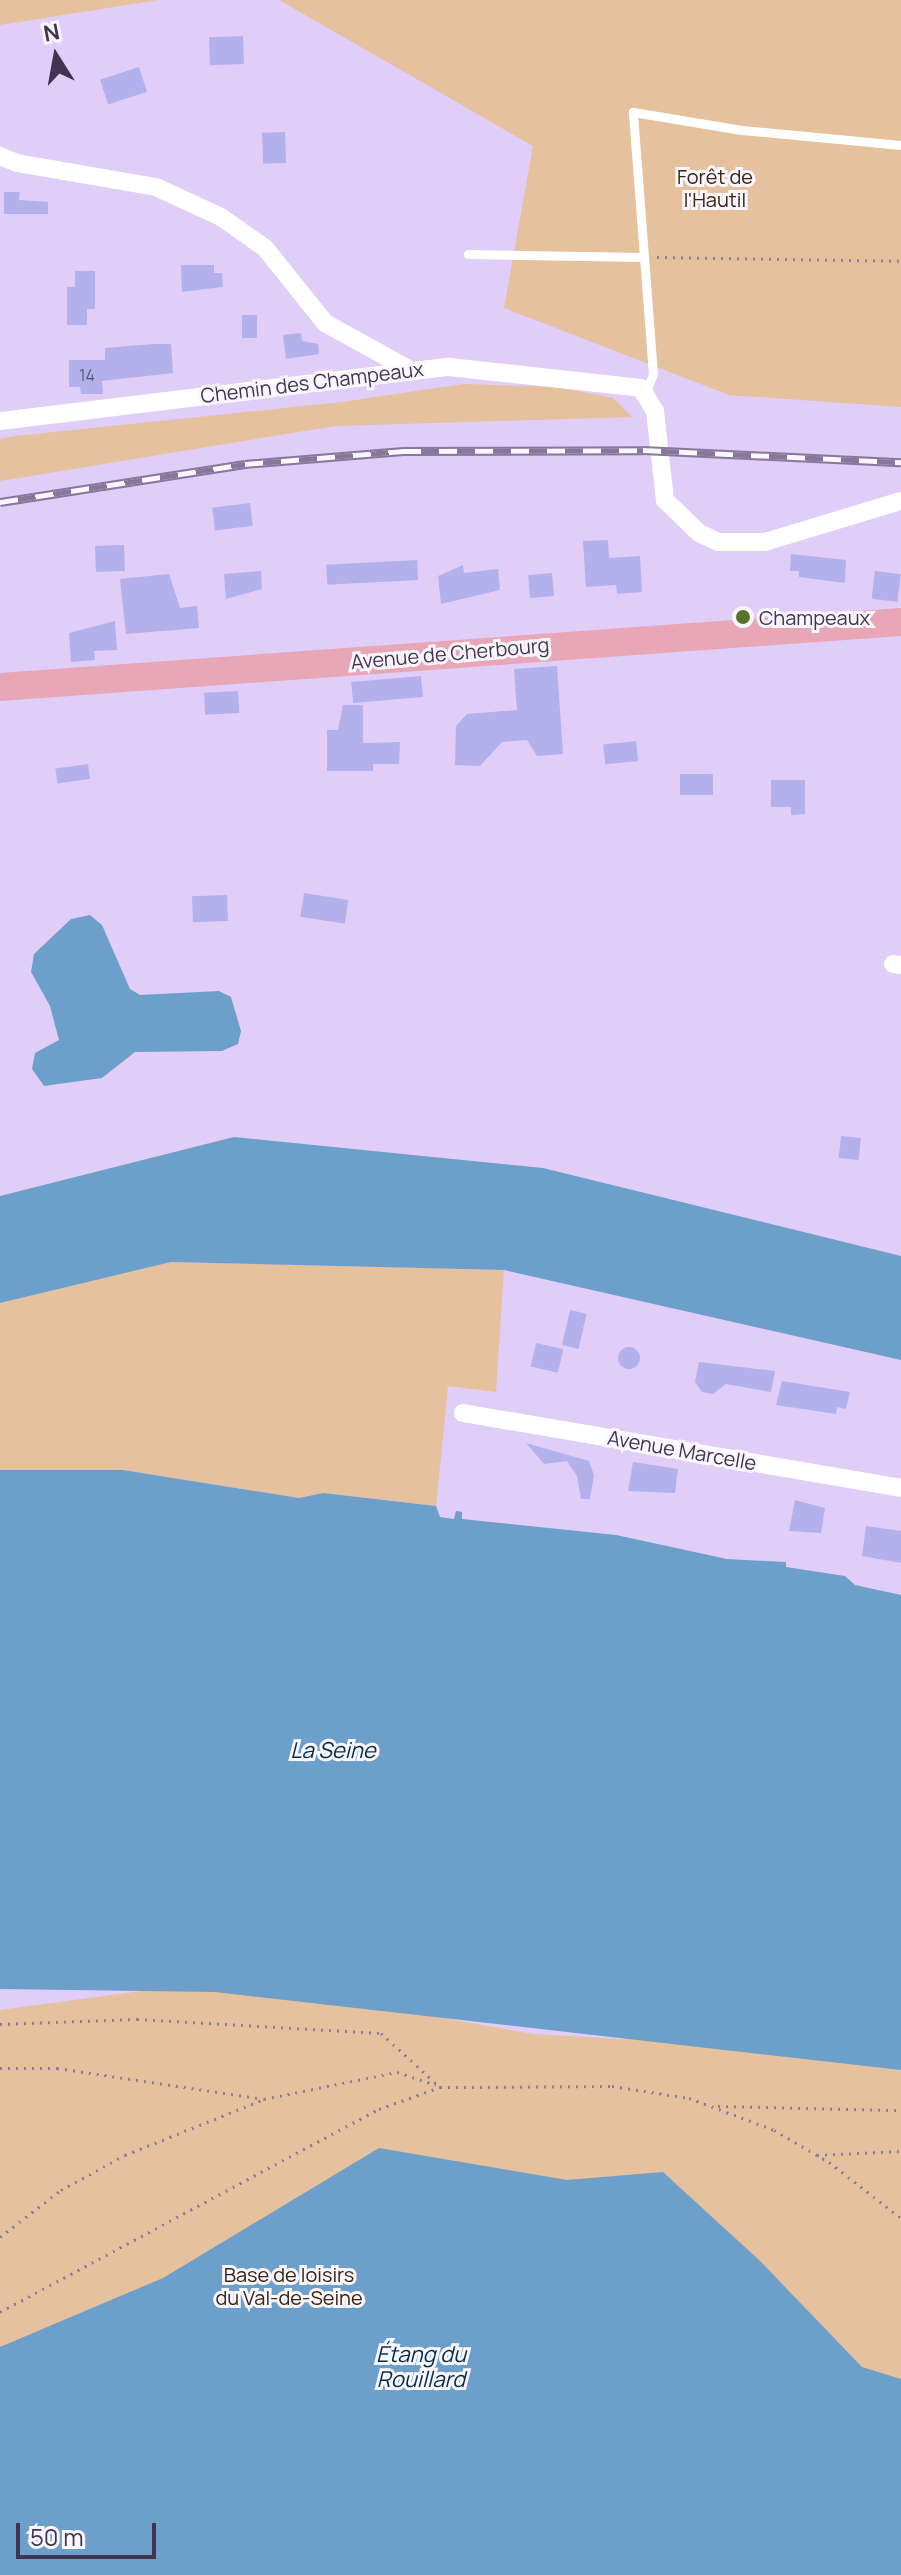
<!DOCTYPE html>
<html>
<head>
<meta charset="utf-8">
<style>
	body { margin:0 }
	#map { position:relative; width:901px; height:2575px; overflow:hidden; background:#e0cdf8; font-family:Manrope,sans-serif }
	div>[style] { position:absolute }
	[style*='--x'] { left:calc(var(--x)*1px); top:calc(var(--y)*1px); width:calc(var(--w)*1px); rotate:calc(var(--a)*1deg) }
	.green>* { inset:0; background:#e5c19e }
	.water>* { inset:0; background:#6d9fcb }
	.building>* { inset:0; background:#b3b1ec; transform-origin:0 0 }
	.round { border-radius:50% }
	.path>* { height:3px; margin-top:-1.5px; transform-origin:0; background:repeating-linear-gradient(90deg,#8d7da0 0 2px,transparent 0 8px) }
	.lane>* { height:9px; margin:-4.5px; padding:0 4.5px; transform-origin:4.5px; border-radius:4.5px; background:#fff }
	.street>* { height:18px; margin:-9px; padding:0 9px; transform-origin:9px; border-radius:9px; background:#fff }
	.primary>* { height:28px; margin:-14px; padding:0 14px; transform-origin:14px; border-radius:14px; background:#e8a7b7 }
	.rail>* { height:9px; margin-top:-4.5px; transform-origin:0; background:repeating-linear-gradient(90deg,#f9f6fd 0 18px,#87779a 0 36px); box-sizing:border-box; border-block:2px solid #87779a }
	.dots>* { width:22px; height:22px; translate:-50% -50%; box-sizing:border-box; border:4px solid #f9f6fd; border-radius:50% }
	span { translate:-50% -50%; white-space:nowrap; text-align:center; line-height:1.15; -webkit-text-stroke:6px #f9f6fd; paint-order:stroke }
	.number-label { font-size:16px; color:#5e5378 }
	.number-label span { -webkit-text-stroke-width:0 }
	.park-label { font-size:20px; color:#38240f }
	.street-label { font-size:20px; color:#423451 }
	.poi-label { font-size:20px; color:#423451 }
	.left { translate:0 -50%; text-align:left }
	.water-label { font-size:22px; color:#042d4a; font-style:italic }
	.north { position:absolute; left:16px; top:16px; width:80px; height:80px; -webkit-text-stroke:6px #f9f6fd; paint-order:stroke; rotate:349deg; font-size:22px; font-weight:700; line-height:32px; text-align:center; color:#423451 }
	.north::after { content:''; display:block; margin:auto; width:28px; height:36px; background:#423451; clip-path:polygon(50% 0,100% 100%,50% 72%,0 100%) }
	.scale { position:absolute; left:16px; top:2523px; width:140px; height:36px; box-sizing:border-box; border:4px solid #423451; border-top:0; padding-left:10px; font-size:24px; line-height:28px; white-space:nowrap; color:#423451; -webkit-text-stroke:6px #f9f6fd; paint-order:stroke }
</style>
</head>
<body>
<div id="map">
	<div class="green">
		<div style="clip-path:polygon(0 0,158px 0,0 25px)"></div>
		<div style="clip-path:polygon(279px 0,901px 0,901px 407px,729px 395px,504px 308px,533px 146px)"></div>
		<div style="clip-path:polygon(463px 384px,557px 387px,613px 398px,632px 417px,335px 426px,0 481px,0 439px,15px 436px,342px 402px)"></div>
		<div style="clip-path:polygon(171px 1262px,504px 1270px,496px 1392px,448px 1386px,436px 1506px,323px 1493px,299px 1498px,123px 1470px,0 1470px,0 1303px)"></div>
		<div style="clip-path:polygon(223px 1980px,534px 2034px,901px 2055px,901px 2575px,0 2575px,0 2010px)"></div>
	</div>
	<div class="water">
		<div style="clip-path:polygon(90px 915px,102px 925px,130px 989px,140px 995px,219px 991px,231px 997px,241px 1031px,238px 1044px,222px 1051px,135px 1052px,102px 1078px,44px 1086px,32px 1069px,35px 1053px,59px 1040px,50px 1006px,31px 972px,34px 954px,71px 919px)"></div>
		<div style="clip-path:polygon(234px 1137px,543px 1168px,901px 1256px,901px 1360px,504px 1270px,171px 1262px,0 1303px,0 1196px)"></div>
		<div style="clip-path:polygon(0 1470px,123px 1470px,299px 1498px,323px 1493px,436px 1506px,440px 1517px,454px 1519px,456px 1511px,462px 1512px,462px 1519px,616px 1535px,727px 1559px,786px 1562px,786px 1567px,845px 1576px,855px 1585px,901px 1595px,901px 2070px,215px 1992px,0 1989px)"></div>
		<div style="clip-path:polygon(379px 2148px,567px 2180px,663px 2172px,759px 2260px,862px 2367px,901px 2379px,901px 2575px,0 2575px,0 2347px,163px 2278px)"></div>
	</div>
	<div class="building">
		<div style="left:243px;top:36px;width:28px;height:34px;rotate:88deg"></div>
		<div style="left:139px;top:67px;width:26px;height:41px;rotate:72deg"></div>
		<div style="left:285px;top:132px;width:31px;height:23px;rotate:88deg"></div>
		<div style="clip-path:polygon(4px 192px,20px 192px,19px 200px,48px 202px,48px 214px,4px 214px)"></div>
		<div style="clip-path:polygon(181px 265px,214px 265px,214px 273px,222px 273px,223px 287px,182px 292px)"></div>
		<div style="clip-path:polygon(75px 271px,95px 271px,95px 309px,87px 309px,87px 325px,67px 325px,67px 287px,75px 287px)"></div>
		<div style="left:242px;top:315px;width:15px;height:23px"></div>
		<div style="clip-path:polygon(301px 333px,302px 341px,318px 344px,319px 354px,286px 359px,283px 335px)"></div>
		<div style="clip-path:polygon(153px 344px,171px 344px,173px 373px,102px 381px,103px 394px,81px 394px,80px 387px,69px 387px,69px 360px,105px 360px,105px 348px)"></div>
		<div style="left:250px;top:503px;width:23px;height:38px;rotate:83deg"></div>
		<div style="clip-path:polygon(608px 540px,609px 558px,640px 556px,642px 592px,617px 594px,616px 585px,586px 587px,583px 541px)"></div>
		<div style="left:124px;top:545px;width:26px;height:29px;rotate:88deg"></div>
		<div style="clip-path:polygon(791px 554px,846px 560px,845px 583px,799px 577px,799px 571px,790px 571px)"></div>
		<div style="left:417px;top:560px;width:20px;height:91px;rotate:87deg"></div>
		<div style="clip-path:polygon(463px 565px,464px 573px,498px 569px,500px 590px,441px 604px,438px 576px)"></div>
		<div style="clip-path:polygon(261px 571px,262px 589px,226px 599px,224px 574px)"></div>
		<div style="left:875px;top:571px;width:26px;height:28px;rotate:7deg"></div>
		<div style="left:552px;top:573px;width:23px;height:24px;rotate:85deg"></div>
		<div style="clip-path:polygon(169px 574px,180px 608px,197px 606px,199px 628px,126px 634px,120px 579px)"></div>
		<div style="clip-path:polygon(115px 621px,117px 650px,94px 651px,95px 660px,71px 662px,69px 633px)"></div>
		<div style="clip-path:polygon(557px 666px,563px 754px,537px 756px,527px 740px,502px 742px,480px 766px,455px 765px,456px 726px,467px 714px,517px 710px,514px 669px)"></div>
		<div style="left:421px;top:676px;width:21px;height:70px;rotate:85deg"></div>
		<div style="left:238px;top:691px;width:22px;height:34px;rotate:87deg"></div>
		<div style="clip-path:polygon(343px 705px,363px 705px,363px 743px,400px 742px,399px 764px,373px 764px,373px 771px,327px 771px,327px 730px,338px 730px)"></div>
		<div style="left:636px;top:741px;width:20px;height:33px;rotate:84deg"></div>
		<div style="left:88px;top:764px;width:15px;height:33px;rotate:82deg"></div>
		<div style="left:680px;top:774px;width:33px;height:21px"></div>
		<div style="clip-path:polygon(771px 780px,805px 780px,805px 814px,791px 815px,791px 807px,771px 807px)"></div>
		<div style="left:304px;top:893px;width:45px;height:24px;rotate:9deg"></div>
		<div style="left:227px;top:895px;width:26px;height:35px;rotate:88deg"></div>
		<div style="left:841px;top:1136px;width:20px;height:22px;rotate:6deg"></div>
		<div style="left:570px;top:1310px;width:17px;height:36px;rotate:13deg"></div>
		<div style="left:536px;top:1343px;width:28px;height:24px;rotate:13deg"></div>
		<div class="round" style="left:618px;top:1347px;width:22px;height:22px"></div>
		<div style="clip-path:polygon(699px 1362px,775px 1371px,771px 1392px,726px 1384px,713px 1394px,702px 1392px,695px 1382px)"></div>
		<div style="clip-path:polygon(782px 1381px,850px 1392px,846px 1409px,837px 1407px,836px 1414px,776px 1405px)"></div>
		<div style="clip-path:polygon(526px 1443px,589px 1461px,594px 1475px,590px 1499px,581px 1499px,577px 1476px,567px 1461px,544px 1464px)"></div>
		<div style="clip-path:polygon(633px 1462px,678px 1469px,675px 1493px,628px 1491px)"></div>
		<div style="clip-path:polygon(795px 1500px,825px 1508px,821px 1533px,789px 1531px)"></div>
		<div style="clip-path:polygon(866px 1526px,901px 1531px,901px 1563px,862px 1556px)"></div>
	</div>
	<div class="path">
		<div style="--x:657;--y:257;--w:244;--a:0.9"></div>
		<div style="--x:0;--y:2024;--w:137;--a:-2.1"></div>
		<div style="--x:137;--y:2019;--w:244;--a:3.3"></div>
		<div style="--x:381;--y:2033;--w:80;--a:42.5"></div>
		<div style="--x:0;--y:2068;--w:57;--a:0"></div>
		<div style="--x:57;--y:2068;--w:209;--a:8.5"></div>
		<div style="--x:264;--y:2099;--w:136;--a:-11.5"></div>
		<div style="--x:397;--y:2072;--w:41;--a:18.4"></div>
		<div style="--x:718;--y:2106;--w:183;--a:1.3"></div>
		<div style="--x:817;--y:2155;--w:84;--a:-2.7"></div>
		<div style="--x:0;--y:2237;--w:77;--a:-37.6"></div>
		<div style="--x:61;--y:2190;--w:73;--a:-28.7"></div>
		<div style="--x:125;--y:2155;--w:150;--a:-21.9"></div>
		<div style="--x:0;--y:2312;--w:430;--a:-28.2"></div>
		<div style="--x:379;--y:2109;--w:65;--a:-19.8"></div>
		<div style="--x:440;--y:2087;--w:172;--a:-0.3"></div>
		<div style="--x:612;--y:2086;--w:78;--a:8.9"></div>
		<div style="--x:689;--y:2098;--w:91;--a:20.6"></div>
		<div style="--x:774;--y:2130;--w:64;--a:30.2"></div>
		<div style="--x:829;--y:2162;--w:91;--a:37.9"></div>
	</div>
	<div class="lane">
		<div style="--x:468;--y:254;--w:176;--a:1"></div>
		<div style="--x:646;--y:392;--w:19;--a:-69"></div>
		<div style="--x:653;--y:374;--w:263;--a:-94.4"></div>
		<div style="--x:633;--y:112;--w:110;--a:9.4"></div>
		<div style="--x:742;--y:130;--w:160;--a:5.4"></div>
	</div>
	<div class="street">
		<div style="--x:0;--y:156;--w:18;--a:22"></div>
		<div style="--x:17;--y:163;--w:141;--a:9.8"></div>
		<div style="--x:156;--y:187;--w:72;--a:24.8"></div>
		<div style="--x:221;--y:217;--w:54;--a:35.2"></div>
		<div style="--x:265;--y:248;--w:96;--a:51.3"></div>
		<div style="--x:325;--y:323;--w:94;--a:28.8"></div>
		<div style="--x:0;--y:421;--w:452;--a:-6.9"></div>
		<div style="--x:449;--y:367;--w:193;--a:6.2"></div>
		<div style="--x:641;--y:388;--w:27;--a:59"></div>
		<div style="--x:655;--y:411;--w:90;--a:83.6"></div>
		<div style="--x:665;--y:500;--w:47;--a:44.1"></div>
		<div style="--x:699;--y:533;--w:21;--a:25"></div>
		<div style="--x:718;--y:542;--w:47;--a:0"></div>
		<div style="--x:765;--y:542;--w:142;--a:-16.8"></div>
		<div style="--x:893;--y:964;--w:8;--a:7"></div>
		<div style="--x:463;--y:1413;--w:444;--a:9.7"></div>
	</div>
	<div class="primary">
		<div style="--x:0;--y:687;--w:903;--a:-4.13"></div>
	</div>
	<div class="rail">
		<div style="--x:0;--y:502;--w:248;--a:-8.8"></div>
		<div style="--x:245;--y:464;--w:159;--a:-4.7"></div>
		<div style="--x:403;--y:451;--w:240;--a:-0.2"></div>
		<div style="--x:643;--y:450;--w:258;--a:2.7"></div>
	</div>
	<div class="dots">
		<div style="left:743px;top:617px;background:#5a7427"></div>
	</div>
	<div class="number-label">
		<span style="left:87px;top:375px">14</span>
	</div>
	<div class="park-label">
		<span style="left:715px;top:188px">Forêt de<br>l'Hautil</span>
		<span style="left:289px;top:2286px">Base de loisirs<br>du Val-de-Seine</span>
	</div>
	<div class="street-label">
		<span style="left:312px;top:382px;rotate:-7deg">Chemin des Champeaux</span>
		<span style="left:450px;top:653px;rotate:-5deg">Avenue de Cherbourg</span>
		<span style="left:682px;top:1450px;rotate:10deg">Avenue Marcelle</span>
	</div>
	<div class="poi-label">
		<span class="left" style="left:759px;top:617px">Champeaux</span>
	</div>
	<div class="water-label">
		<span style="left:333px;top:1751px">La Seine</span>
		<span style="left:421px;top:2367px">Étang du<br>Rouillard</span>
	</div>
	<div class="north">N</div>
	<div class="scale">50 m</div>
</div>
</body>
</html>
